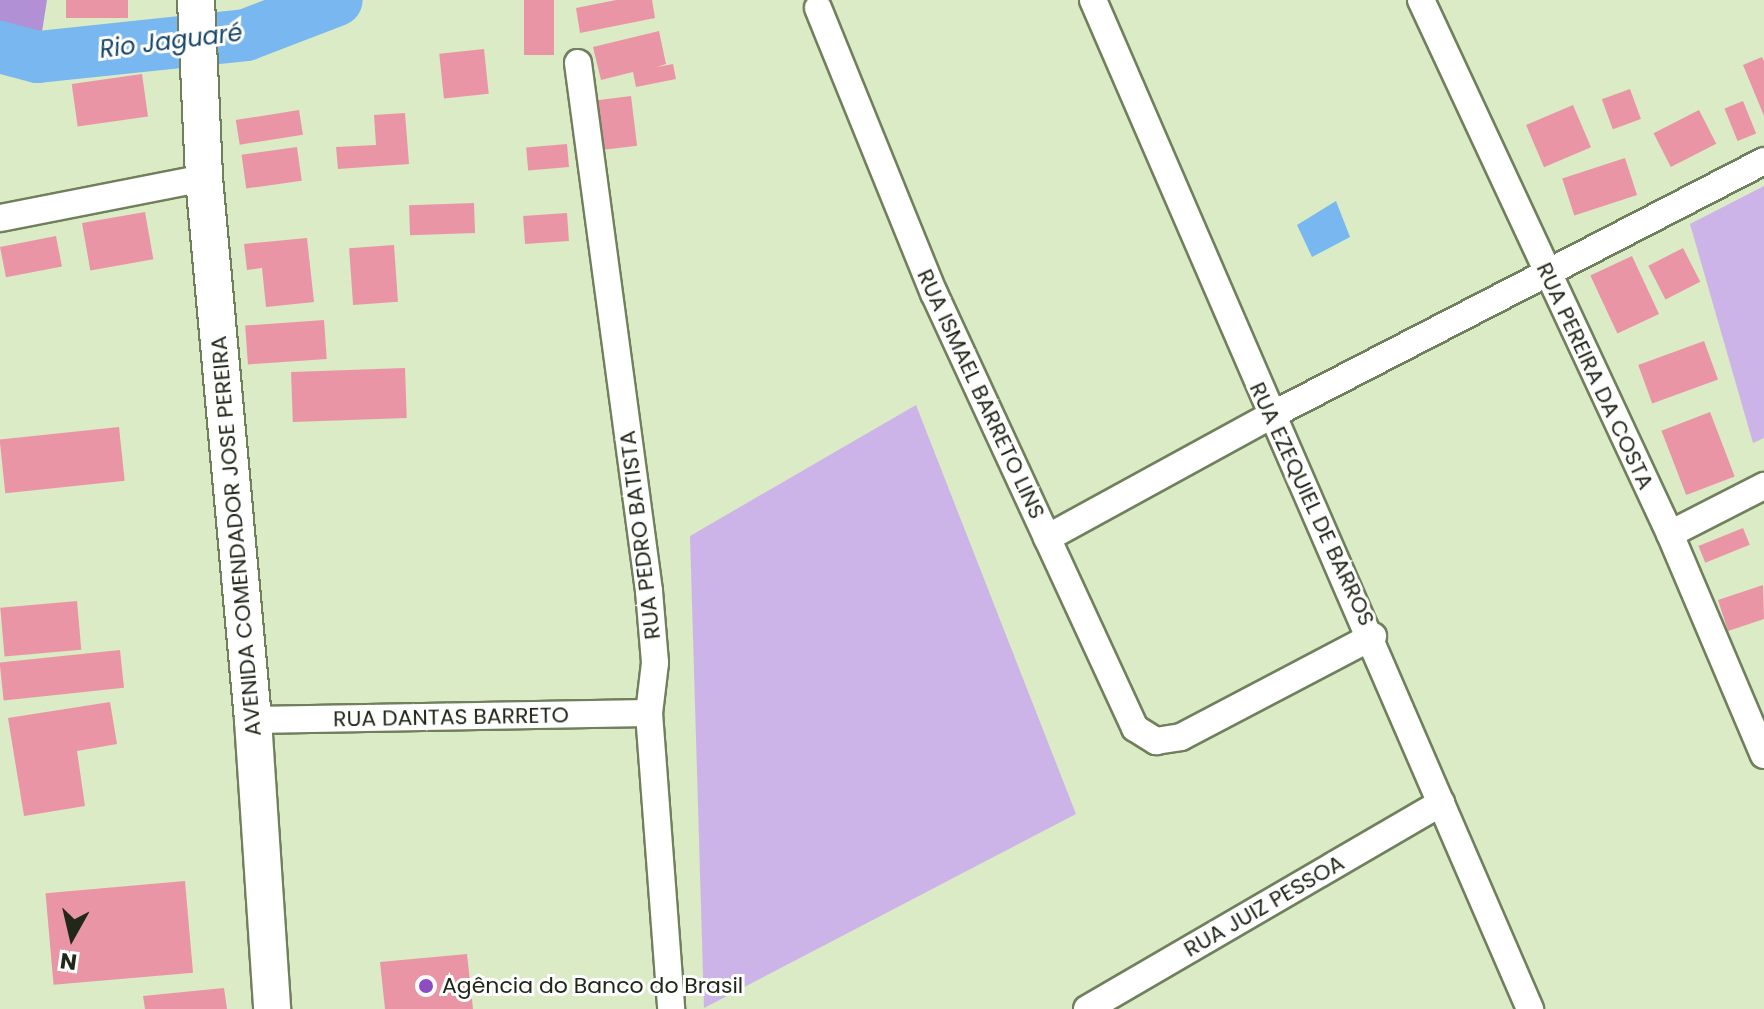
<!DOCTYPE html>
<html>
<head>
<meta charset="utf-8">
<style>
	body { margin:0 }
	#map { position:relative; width:1764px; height:1009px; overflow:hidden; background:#daebc5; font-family:Poppins,sans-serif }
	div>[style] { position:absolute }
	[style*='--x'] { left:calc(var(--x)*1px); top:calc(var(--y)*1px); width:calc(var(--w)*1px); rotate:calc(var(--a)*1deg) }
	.green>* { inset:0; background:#cdb4e8 }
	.forest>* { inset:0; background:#b290d5 }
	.water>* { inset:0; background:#78b7ef }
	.river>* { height:52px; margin:-26px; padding:0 26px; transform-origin:26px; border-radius:26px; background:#78b7ef }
	.building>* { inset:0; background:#ea95a6; transform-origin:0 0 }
	.roads { filter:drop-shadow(2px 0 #707f5c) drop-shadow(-2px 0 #707f5c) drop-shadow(0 2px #707f5c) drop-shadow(0 -2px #707f5c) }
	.street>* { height:26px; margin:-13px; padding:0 13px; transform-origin:13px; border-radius:13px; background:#fff }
	.secondary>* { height:36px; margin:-18px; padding:0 18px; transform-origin:18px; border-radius:18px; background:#fff }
	.dots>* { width:22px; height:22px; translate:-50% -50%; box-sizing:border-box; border:4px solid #fff; border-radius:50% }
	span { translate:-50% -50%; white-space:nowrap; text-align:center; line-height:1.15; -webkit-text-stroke:6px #fff; paint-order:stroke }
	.street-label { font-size:22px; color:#222819 }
	.poi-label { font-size:22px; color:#222819 }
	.left { translate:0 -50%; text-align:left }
	.water-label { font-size:24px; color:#164469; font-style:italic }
	.north { position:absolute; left:32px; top:897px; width:80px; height:80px; -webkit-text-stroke:6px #fff; paint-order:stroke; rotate:188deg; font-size:22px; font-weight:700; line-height:32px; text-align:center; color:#222819 }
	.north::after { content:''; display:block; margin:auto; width:28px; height:36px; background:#222819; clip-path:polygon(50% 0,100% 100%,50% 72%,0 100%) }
</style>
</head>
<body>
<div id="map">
	<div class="green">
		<div style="clip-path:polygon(1764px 186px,1764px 438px,1753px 443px,1690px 224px)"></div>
		<div style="clip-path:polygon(916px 405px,1076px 814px,704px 1008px,690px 536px)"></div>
	</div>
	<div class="forest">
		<div style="clip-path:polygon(0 0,47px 0,38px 57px,0 47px)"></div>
	</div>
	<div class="water">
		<div style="clip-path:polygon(1336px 201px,1350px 237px,1312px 257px,1297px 225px)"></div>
	</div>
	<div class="river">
		<div style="--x:0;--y:47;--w:39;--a:15"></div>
		<div style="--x:38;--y:57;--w:209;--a:-6"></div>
		<div style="--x:246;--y:35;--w:97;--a:-21"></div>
	</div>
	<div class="building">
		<div style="left:66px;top:0;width:62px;height:18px"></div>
		<div style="left:524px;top:0;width:30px;height:55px"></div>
		<div style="clip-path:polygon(616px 0,652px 0,655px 18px,580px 33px,576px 8px)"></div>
		<div style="clip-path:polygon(659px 31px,666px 64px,657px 67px,673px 64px,676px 79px,636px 87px,633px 72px,601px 80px,593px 47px)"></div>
		<div style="left:484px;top:49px;width:45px;height:45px;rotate:84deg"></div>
		<div style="clip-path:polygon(1762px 57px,1764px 61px,1764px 116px,1743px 65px)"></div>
		<div style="left:142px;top:74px;width:43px;height:71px;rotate:82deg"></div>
		<div style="left:1630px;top:89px;width:32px;height:30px;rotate:70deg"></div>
		<div style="left:631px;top:96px;width:50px;height:38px;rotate:83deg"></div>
		<div style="left:1743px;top:101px;width:35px;height:20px;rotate:68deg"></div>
		<div style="left:1573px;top:105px;width:46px;height:51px;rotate:67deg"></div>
		<div style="left:299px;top:110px;width:25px;height:64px;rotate:81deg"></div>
		<div style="left:1699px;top:110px;width:38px;height:51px;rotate:63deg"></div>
		<div style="clip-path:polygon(405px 113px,409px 164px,338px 169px,336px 147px,376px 145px,374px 115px)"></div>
		<div style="left:567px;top:144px;width:23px;height:41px;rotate:85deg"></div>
		<div style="left:297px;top:147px;width:34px;height:56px;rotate:82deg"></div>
		<div style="left:1625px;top:158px;width:39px;height:66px;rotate:72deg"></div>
		<div style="left:474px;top:203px;width:30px;height:65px;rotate:88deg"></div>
		<div style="left:145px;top:212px;width:48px;height:64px;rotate:80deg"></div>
		<div style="left:567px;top:213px;width:28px;height:44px;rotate:86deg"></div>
		<div style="left:56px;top:236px;width:31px;height:57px;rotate:79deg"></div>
		<div style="clip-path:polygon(307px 238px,314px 302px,266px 307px,262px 268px,247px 270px,244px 244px)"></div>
		<div style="left:394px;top:245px;width:57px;height:45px;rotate:86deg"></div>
		<div style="left:1683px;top:248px;width:38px;height:39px;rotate:63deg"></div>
		<div style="left:1632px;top:256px;width:64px;height:46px;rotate:65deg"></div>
		<div style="left:324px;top:320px;width:39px;height:79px;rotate:86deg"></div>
		<div style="left:1704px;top:341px;width:41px;height:70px;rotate:70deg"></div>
		<div style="left:405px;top:368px;width:50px;height:114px;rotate:88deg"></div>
		<div style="left:1710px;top:412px;width:69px;height:52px;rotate:69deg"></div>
		<div style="left:119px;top:427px;width:54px;height:120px;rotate:84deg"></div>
		<div style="left:1743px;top:528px;width:18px;height:48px;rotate:68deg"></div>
		<div style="clip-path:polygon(1763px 585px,1764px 619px,1728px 631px,1718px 600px)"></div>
		<div style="left:77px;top:601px;width:49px;height:77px;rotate:85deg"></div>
		<div style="left:120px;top:650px;width:38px;height:121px;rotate:84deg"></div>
		<div style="clip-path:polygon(110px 702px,117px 744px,77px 751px,85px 806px,24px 816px,8px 718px)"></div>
		<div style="left:185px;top:881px;width:92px;height:140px;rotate:85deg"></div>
		<div style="clip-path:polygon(467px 954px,473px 1009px,385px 1009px,380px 962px)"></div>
		<div style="clip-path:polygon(224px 988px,227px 1009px,145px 1009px,143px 996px)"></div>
	</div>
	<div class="roads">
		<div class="street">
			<div style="--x:1093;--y:0;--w:1100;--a:66.58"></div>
			<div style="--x:1421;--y:0;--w:589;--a:65"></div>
			<div style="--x:1670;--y:534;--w:240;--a:67"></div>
			<div style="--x:818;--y:8;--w:308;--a:67.9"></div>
			<div style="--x:934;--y:293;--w:479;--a:65.2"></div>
			<div style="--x:1135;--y:728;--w:25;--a:32"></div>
			<div style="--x:1156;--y:741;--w:25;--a:-9"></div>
			<div style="--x:1181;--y:737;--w:217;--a:-27.7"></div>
			<div style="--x:578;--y:63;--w:533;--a:82.34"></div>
			<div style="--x:649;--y:591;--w:72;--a:85.2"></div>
			<div style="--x:655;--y:663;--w:50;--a:96.8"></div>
			<div style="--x:649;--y:713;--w:297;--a:85.7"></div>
			<div style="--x:0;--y:218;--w:208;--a:-11.1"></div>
			<div style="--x:1670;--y:534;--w:106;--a:-27.1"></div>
			<div style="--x:1047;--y:538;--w:254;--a:-28.7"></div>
			<div style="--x:1270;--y:416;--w:556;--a:-27.3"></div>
			<div style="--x:253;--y:720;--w:396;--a:-1"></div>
			<div style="--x:1087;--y:1009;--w:410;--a:-30.2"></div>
		</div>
		<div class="secondary">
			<div style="--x:196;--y:0;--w:178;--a:87.4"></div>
			<div style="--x:204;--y:178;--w:544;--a:84.83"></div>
			<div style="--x:253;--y:720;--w:290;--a:86.2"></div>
		</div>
	</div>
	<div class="dots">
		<div style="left:426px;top:986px;background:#8d4cc2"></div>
	</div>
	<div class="street-label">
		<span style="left:1595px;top:376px;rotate:65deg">RUA PEREIRA DA COSTA</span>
		<span style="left:981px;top:394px;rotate:65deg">RUA ISMAEL BARRETO LINS</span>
		<span style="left:1312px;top:504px;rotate:65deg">RUA EZEQUIEL DE BARROS</span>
		<span style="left:640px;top:535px;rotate:-97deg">RUA PEDRO BATISTA</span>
		<span style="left:236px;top:536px;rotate:-95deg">AVENIDA COMENDADOR JOSE PEREIRA</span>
		<span style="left:451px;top:717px;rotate:-1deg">RUA DANTAS BARRETO</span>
		<span style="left:1264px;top:906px;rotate:-30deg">RUA JUIZ PESSOA</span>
	</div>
	<div class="poi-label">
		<span class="left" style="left:442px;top:986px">Agência do Banco do Brasil</span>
	</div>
	<div class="water-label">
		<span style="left:171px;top:41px;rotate:-7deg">Rio Jaguaré</span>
	</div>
	<div class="north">N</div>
</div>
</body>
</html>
